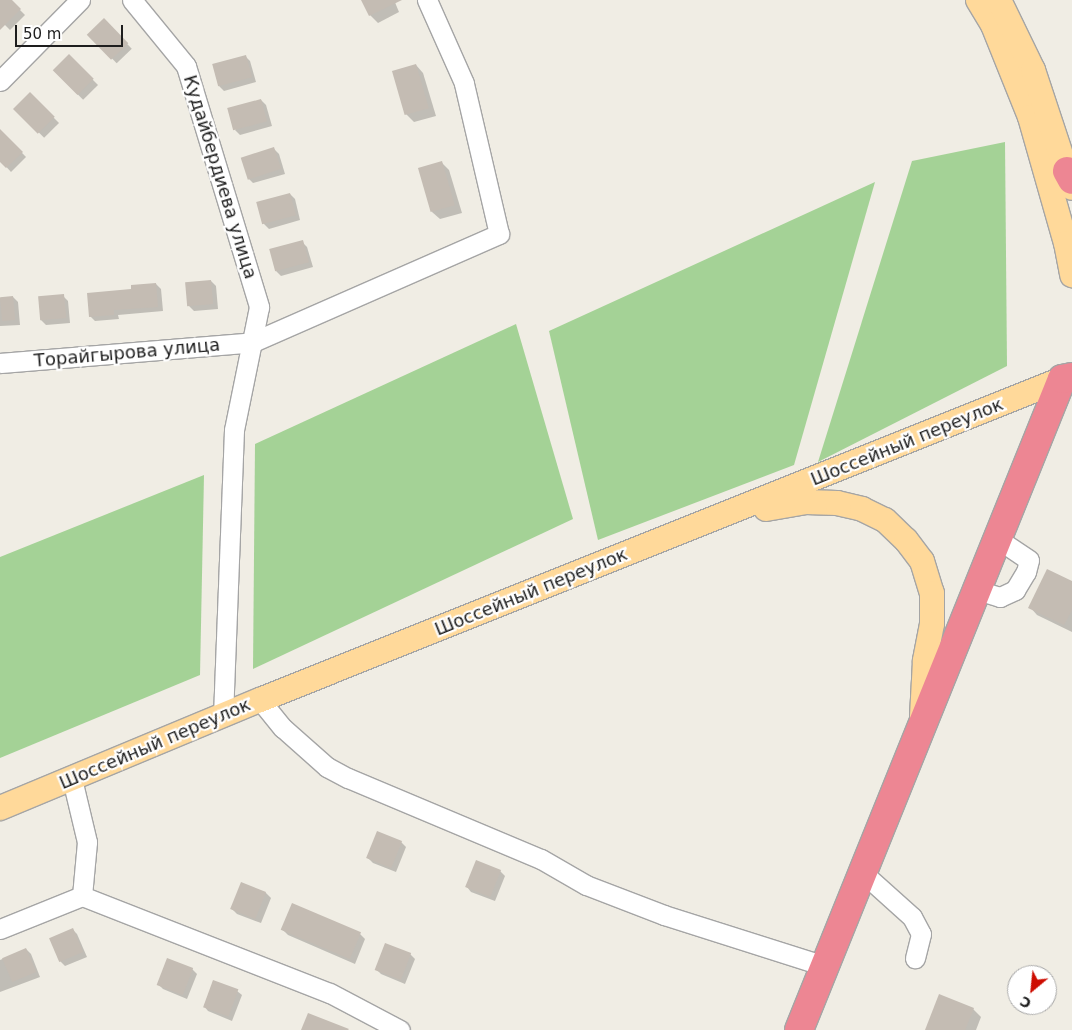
<!DOCTYPE html>
<html>
<head>
<meta charset="utf-8">
<style>
	body { margin:0 }
	#map { position:relative; width:1072px; height:1030px; overflow:hidden; background:#f0ede4; font-family:"DejaVu Sans",sans-serif }
	div>[style] { position:absolute }
	[style*='--x'] { left:calc(var(--x)*1px); top:calc(var(--y)*1px); width:calc(var(--w)*1px); rotate:calc(var(--a)*1deg) }
	.forest>* { inset:0; background:#a4d296 }
	.shadow>* { inset:0; background:#0003; transform-origin:0 0 }
	.building>* { inset:0; background:#c4bcb3; transform-origin:0 0 }
	.roads { filter:drop-shadow(1px 0 #a5a5a5) drop-shadow(-1px 0 #a5a5a5) drop-shadow(0 1px #a5a5a5) drop-shadow(0 -1px #a5a5a5) }
	.minor>* { height:19px; margin:-9.5px; padding:0 9.5px; transform-origin:9.5px; border-radius:9.5px; background:#fff }
	.major>* { height:24px; margin:-12px; padding:0 12px; transform-origin:12px; border-radius:12px; background:#ffd99a }
	.highway>* { height:28px; margin:-14px; padding:0 14px; transform-origin:14px; border-radius:14px; background:#ed8693 }
	span { translate:-50% -50%; white-space:nowrap; text-align:center; line-height:1.15; -webkit-text-stroke:4.5px #fff; paint-order:stroke }
	.street-label { font-size:18px; color:#1e1e1e }
	.north { position:absolute; left:1007px; top:965px; width:50px; height:50px; box-sizing:border-box; background:#fff; border:1px solid #a5a5a5; border-radius:50%; rotate:208deg; font-size:14px; font-weight:700; line-height:20px; text-align:center; color:#1e1e1e }
	.north::after { content:''; display:block; margin:auto; width:18px; height:22px; background:#cd0c00; clip-path:polygon(50% 0,100% 100%,50% 72%,0 100%) }
	.scale { position:absolute; left:15px; top:25px; width:108px; height:22px; box-sizing:border-box; border:2px solid #1e1e1e; border-top:0; padding-left:6px; font-size:15px; line-height:18px; white-space:nowrap; color:#1e1e1e; -webkit-text-stroke:4px #fff; paint-order:stroke }
</style>
</head>
<body>
<div id="map">
	<div class="forest">
		<div style="clip-path:polygon(1005px 142px,1007px 366px,818px 462px,912px 161px)"></div>
		<div style="clip-path:polygon(875px 182px,794px 465px,598px 540px,549px 331px)"></div>
		<div style="clip-path:polygon(516px 324px,573px 519px,253px 669px,255px 444px)"></div>
		<div style="clip-path:polygon(204px 475px,200px 675px,0 758px,0 557px)"></div>
	</div>
	<div class="shadow">
		<div style="clip-path:polygon(0 0,10px 0,25px 15px,10px 30px,0 20px)"></div>
		<div style="clip-path:polygon(363px 0,394px 0,399px 12px,378px 23px,370px 15px)"></div>
		<div style="left:104px;top:20px;width:40px;height:21px;rotate:46deg"></div>
		<div style="left:69px;top:56px;width:41px;height:21px;rotate:45deg"></div>
		<div style="clip-path:polygon(245px 56px,250px 61px,256px 82px,224px 91px,219px 86px)"></div>
		<div style="clip-path:polygon(416px 65px,423px 73px,436px 116px,414px 122px,406px 114px)"></div>
		<div style="left:30px;top:94px;width:41px;height:21px;rotate:45deg"></div>
		<div style="clip-path:polygon(261px 100px,266px 105px,272px 126px,240px 135px,235px 130px)"></div>
		<div style="clip-path:polygon(0 130px,26px 157px,11px 172px,0 160px)"></div>
		<div style="clip-path:polygon(274px 149px,279px 154px,285px 174px,253px 183px,248px 178px)"></div>
		<div style="clip-path:polygon(441px 162px,449px 170px,462px 213px,440px 219px,432px 212px)"></div>
		<div style="clip-path:polygon(290px 194px,295px 199px,300px 220px,269px 229px,264px 224px,258px 203px)"></div>
		<div style="clip-path:polygon(302px 242px,307px 247px,313px 267px,281px 276px,276px 271px)"></div>
		<div style="clip-path:polygon(211px 281px,216px 286px,218px 309px,194px 311px,189px 306px)"></div>
		<div style="clip-path:polygon(156px 284px,161px 289px,163px 311px,118px 315px,119px 319px,95px 321px,90px 316px,132px 290px)"></div>
		<div style="clip-path:polygon(63px 296px,68px 301px,70px 323px,46px 325px,41px 320px)"></div>
		<div style="clip-path:polygon(13px 297px,18px 302px,20px 325px,0 326px,0 298px)"></div>
		<div style="clip-path:polygon(1072px 583px,1072px 632px,1037px 615px,1030px 607px)"></div>
		<div style="clip-path:polygon(401px 842px,406px 847px,396px 872px,373px 863px,368px 858px)"></div>
		<div style="clip-path:polygon(500px 871px,505px 876px,495px 901px,471px 892px,467px 887px)"></div>
		<div style="clip-path:polygon(242px 884px,266px 893px,271px 898px,261px 923px,237px 914px,232px 909px)"></div>
		<div style="clip-path:polygon(72px 929px,77px 934px,87px 957px,65px 966px,60px 961px)"></div>
		<div style="clip-path:polygon(283px 930px,360px 934px,365px 939px,355px 964px,288px 935px)"></div>
		<div style="clip-path:polygon(26px 949px,31px 954px,40px 977px,0 992px,0 960px)"></div>
		<div style="clip-path:polygon(410px 954px,415px 959px,405px 984px,381px 974px,376px 969px)"></div>
		<div style="clip-path:polygon(192px 969px,197px 974px,187px 999px,163px 989px,158px 984px)"></div>
		<div style="clip-path:polygon(214px 981px,237px 991px,242px 995px,232px 1021px,208px 1011px,204px 1006px)"></div>
		<div style="clip-path:polygon(973px 1009px,981px 1017px,976px 1030px,926px 1030px)"></div>
	</div>
	<div class="building">
		<div style="clip-path:polygon(0 0,12px 0,21px 9px,0 30px)"></div>
		<div style="clip-path:polygon(361px 0,402px 0,369px 16px)"></div>
		<div style="left:104px;top:18px;width:35px;height:24px;rotate:46deg"></div>
		<div style="left:69px;top:54px;width:35px;height:23px;rotate:45deg"></div>
		<div style="left:246px;top:55px;width:23px;height:35px;rotate:75deg"></div>
		<div style="left:416px;top:64px;width:46px;height:25px;rotate:74deg"></div>
		<div style="left:30px;top:92px;width:35px;height:24px;rotate:45deg"></div>
		<div style="left:261px;top:99px;width:23px;height:35px;rotate:75deg"></div>
		<div style="clip-path:polygon(0 129px,23px 152px,6px 168px,0 162px)"></div>
		<div style="left:274px;top:147px;width:23px;height:35px;rotate:72deg"></div>
		<div style="left:442px;top:161px;width:46px;height:25px;rotate:74deg"></div>
		<div style="left:290px;top:193px;width:23px;height:35px;rotate:75deg"></div>
		<div style="left:303px;top:240px;width:23px;height:35px;rotate:75deg"></div>
		<div style="left:211px;top:280px;width:24px;height:26px;rotate:85deg"></div>
		<div style="clip-path:polygon(156px 283px,158px 307px,114px 310px,114px 315px,89px 317px,87px 293px,131px 289px,131px 285px)"></div>
		<div style="left:64px;top:294px;width:24px;height:26px;rotate:85deg"></div>
		<div style="left:13px;top:296px;width:24px;height:13px;rotate:85deg"></div>
		<div style="clip-path:polygon(1047px 569px,1072px 581px,1072px 610px,1064px 625px,1028px 608px)"></div>
		<div style="left:377px;top:831px;width:27px;height:29px;rotate:22deg"></div>
		<div style="left:476px;top:860px;width:27px;height:29px;rotate:22deg"></div>
		<div style="left:241px;top:882px;width:27px;height:29px;rotate:22deg"></div>
		<div style="left:292px;top:903px;width:75px;height:29px;rotate:23deg"></div>
		<div style="left:73px;top:928px;width:26px;height:26px;rotate:67deg"></div>
		<div style="left:385px;top:943px;width:28px;height:29px;rotate:21deg"></div>
		<div style="left:26px;top:948px;width:26px;height:26px;rotate:67deg"></div>
		<div style="left:167px;top:958px;width:28px;height:29px;rotate:21deg"></div>
		<div style="left:213px;top:980px;width:27px;height:29px;rotate:20deg"></div>
		<div style="clip-path:polygon(939px 994px,974px 1008px,965px 1030px,925px 1030px)"></div>
		<div style="clip-path:polygon(308px 1013px,349px 1029px,348px 1030px,301px 1030px)"></div>
	</div>
	<div class="roads">
		<div class="minor">
			<div style="--x:132;--y:0;--w:85;--a:50.7"></div>
			<div style="--x:186;--y:66;--w:252;--a:73.1"></div>
			<div style="--x:259;--y:307;--w:126;--a:101.5"></div>
			<div style="--x:234;--y:430;--w:285;--a:92.2"></div>
			<div style="--x:0;--y:81;--w:114;--a:-45.4"></div>
			<div style="--x:0;--y:363;--w:254;--a:-4.7"></div>
			<div style="--x:253;--y:342;--w:269;--a:-23.7"></div>
			<div style="--x:499;--y:234;--w:155;--a:-103.1"></div>
			<div style="--x:464;--y:83;--w:91;--a:-114"></div>
			<div style="--x:977;--y:590;--w:24;--a:17"></div>
			<div style="--x:1000;--y:597;--w:17;--a:-25"></div>
			<div style="--x:1015;--y:590;--w:21;--a:-59"></div>
			<div style="--x:1026;--y:572;--w:12;--a:-76"></div>
			<div style="--x:1029;--y:560;--w:37;--a:-146"></div>
			<div style="--x:260;--y:700;--w:36;--a:51"></div>
			<div style="--x:283;--y:728;--w:59;--a:41.6"></div>
			<div style="--x:327;--y:767;--w:24;--a:28"></div>
			<div style="--x:348;--y:778;--w:209;--a:22.8"></div>
			<div style="--x:541;--y:859;--w:52;--a:30"></div>
			<div style="--x:586;--y:885;--w:84;--a:21"></div>
			<div style="--x:664;--y:915;--w:169;--a:17.6"></div>
			<div style="--x:72;--y:779;--w:65;--a:76.6"></div>
			<div style="--x:87;--y:842;--w:54;--a:95.3"></div>
			<div style="--x:82;--y:896;--w:266;--a:21.4"></div>
			<div style="--x:330;--y:993;--w:79;--a:27.9"></div>
			<div style="--x:863;--y:873;--w:66;--a:41.9"></div>
			<div style="--x:912;--y:917;--w:19;--a:62"></div>
			<div style="--x:921;--y:934;--w:25;--a:104"></div>
			<div style="--x:0;--y:929;--w:88;--a:-21.9"></div>
		</div>
		<div class="major">
			<div style="--x:978;--y:0;--w:29;--a:59"></div>
			<div style="--x:993;--y:25;--w:99;--a:68.1"></div>
			<div style="--x:1030;--y:117;--w:131;--a:74.1"></div>
			<div style="--x:1066;--y:243;--w:33;--a:79"></div>
			<div style="--x:999;--y:0;--w:78;--a:64.1"></div>
			<div style="--x:1033;--y:70;--w:124;--a:71.7"></div>
			<div style="--x:766;--y:509;--w:41;--a:-9.9"></div>
			<div style="--x:806;--y:502;--w:31;--a:2"></div>
			<div style="--x:837;--y:503;--w:26;--a:13"></div>
			<div style="--x:862;--y:509;--w:25;--a:26"></div>
			<div style="--x:885;--y:520;--w:29;--a:44"></div>
			<div style="--x:906;--y:540;--w:26;--a:53"></div>
			<div style="--x:922;--y:561;--w:34;--a:73"></div>
			<div style="--x:932;--y:593;--w:31;--a:90"></div>
			<div style="--x:932;--y:624;--w:38;--a:101"></div>
			<div style="--x:925;--y:661;--w:56;--a:93.1"></div>
			<div style="--x:0;--y:808;--w:282;--a:-22.6"></div>
			<div style="--x:260;--y:700;--w:864;--a:-21.81"></div>
		</div>
		<div class="highway">
			<div style="--x:1067;--y:171;--w:10;--a:61"></div>
			<div style="--x:799;--y:1030;--w:702;--a:-68"></div>
			<div style="--x:1062;--y:379;--w:10;--a:-11"></div>
		</div>
	</div>
	<div class="street-label">
		<span style="left:220px;top:177px;rotate:73deg">Кудайбердиева улица</span>
		<span style="left:127px;top:353px;rotate:-5deg">Торайгырова улица</span>
		<span style="left:907px;top:442px;rotate:-22deg">Шоссейный переулок</span>
		<span style="left:531px;top:592px;rotate:-22deg">Шоссейный переулок</span>
		<span style="left:155px;top:744px;rotate:-23deg">Шоссейный переулок</span>
	</div>
	<div class="north">С</div>
	<div class="scale">50 m</div>
</div>
</body>
</html>
